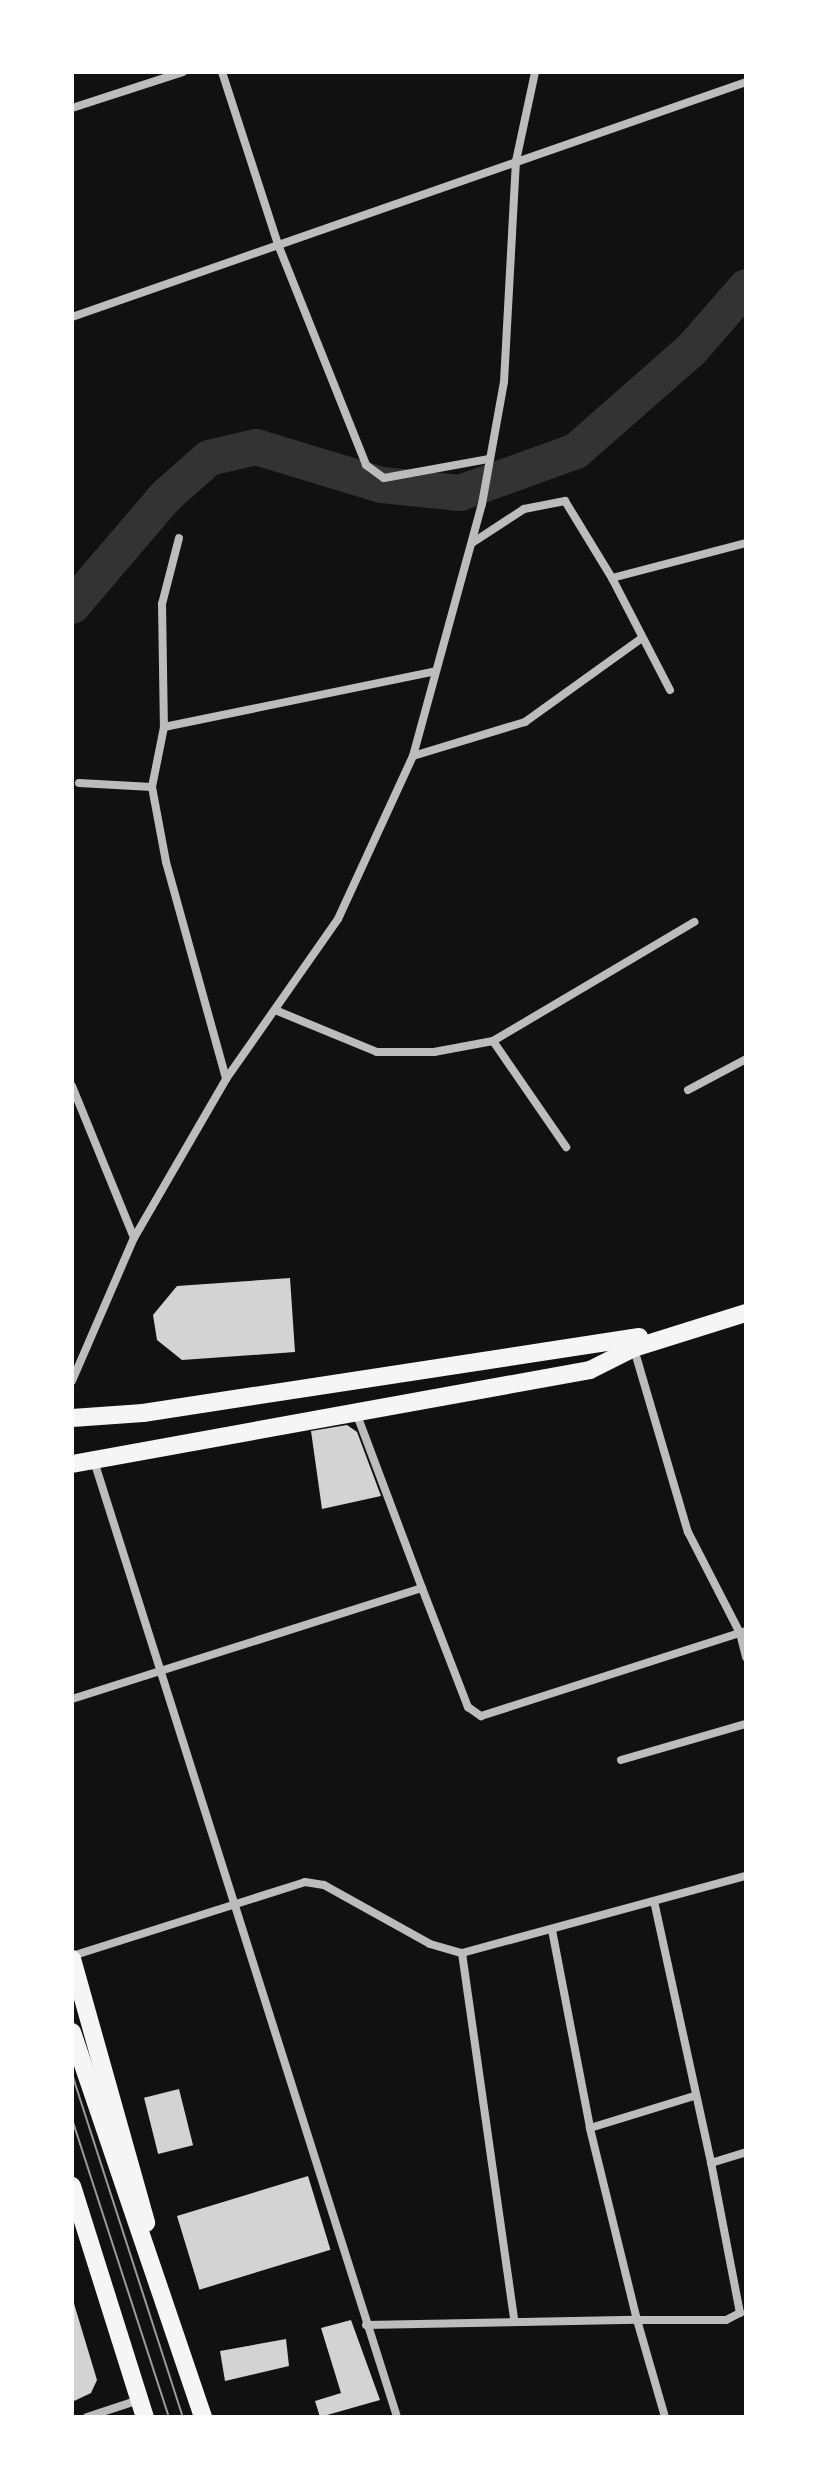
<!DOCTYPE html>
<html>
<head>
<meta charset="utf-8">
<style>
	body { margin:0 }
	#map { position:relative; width:818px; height:2489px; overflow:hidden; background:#111; font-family:"Playfair Display",serif }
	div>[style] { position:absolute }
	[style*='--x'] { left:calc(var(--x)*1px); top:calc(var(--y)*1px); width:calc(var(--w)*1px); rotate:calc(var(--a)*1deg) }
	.river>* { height:36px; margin:-18px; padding:0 18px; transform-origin:18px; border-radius:18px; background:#333 }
	.building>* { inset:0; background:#d3d3d3; transform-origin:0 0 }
	.minor>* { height:8px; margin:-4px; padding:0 4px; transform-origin:4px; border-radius:4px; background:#bcbcbc }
	.primary>* { height:18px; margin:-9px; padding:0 9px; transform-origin:9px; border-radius:9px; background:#f5f5f5 }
	.tram>* { height:2px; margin:-1px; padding:0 1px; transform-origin:1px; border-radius:1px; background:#9a9a9a }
	span { translate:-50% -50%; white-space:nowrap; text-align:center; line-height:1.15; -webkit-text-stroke:6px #fff; paint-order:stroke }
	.frame { position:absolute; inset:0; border:74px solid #fff; pointer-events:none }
</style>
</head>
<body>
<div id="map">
	<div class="river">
		<div style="--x:72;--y:606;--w:145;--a:-49.5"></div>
		<div style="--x:166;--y:496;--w:57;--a:-41.5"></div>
		<div style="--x:209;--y:458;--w:48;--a:-13.2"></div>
		<div style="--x:256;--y:447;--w:132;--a:16.8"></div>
		<div style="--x:382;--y:485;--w:78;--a:5.9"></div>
		<div style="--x:460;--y:493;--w:123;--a:-19.9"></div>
		<div style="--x:576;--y:451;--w:154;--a:-41.3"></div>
		<div style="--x:692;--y:349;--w:82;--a:-48.9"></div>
	</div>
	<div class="building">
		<div style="clip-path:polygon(290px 1278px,295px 1352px,182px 1360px,157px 1340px,153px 1315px,177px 1286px)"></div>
		<div style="clip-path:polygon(347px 1425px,357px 1432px,381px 1496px,322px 1509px,311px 1431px)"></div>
		<div style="left:179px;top:2089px;width:58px;height:36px;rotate:76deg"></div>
		<div style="left:308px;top:2176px;width:77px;height:137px;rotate:73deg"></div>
		<div style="clip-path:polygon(72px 2297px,97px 2380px,91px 2393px,72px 2402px)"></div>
		<div style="clip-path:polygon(351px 2320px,380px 2400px,320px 2417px,315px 2401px,341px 2393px,321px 2328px)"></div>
		<div style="clip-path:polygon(286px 2339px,289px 2366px,225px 2381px,220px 2351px)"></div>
	</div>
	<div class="minor">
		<div style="--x:222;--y:72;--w:184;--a:72"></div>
		<div style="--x:279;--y:247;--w:235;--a:68.2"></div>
		<div style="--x:366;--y:465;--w:22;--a:36"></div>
		<div style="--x:384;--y:478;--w:107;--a:-10.3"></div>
		<div style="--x:72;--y:108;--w:117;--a:-18"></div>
		<div style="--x:72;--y:317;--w:714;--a:-19.22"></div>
		<div style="--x:179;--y:538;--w:68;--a:104.4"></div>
		<div style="--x:162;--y:604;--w:123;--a:89.1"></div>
		<div style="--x:164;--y:727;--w:61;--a:101.3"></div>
		<div style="--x:152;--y:787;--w:76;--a:79.4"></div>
		<div style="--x:166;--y:862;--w:225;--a:74.5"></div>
		<div style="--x:472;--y:543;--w:62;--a:-33.2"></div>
		<div style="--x:524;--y:509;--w:42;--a:-11"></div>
		<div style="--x:565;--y:501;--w:90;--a:58.6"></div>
		<div style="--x:670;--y:690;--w:126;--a:-117.4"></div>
		<div style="--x:612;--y:578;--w:138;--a:-14.6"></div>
		<div style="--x:164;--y:727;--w:274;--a:-11.6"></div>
		<div style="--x:413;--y:756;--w:117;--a:-16.9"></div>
		<div style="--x:525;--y:722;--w:144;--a:-35.7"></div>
		<div style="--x:79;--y:783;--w:73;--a:3.1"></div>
		<div style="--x:275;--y:1010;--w:110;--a:22.4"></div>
		<div style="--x:377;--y:1052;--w:57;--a:0"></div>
		<div style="--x:434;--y:1052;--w:60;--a:-10.6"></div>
		<div style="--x:493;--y:1041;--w:234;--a:-30.6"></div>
		<div style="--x:493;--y:1041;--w:129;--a:55.4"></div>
		<div style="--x:72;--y:1086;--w:164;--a:67.8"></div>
		<div style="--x:688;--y:1090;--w:66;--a:-28.1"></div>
		<div style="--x:634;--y:1349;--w:191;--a:73.6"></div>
		<div style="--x:688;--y:1532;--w:114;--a:62.8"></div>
		<div style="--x:740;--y:1633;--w:25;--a:76"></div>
		<div style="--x:72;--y:1381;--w:156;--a:-66.6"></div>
		<div style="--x:134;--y:1238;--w:184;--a:-59.9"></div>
		<div style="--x:226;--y:1079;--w:195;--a:-55"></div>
		<div style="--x:338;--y:919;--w:179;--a:-65.3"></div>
		<div style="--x:413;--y:756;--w:261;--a:-74.7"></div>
		<div style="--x:482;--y:504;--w:124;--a:-79.8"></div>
		<div style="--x:504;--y:382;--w:221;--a:-86.9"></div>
		<div style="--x:516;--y:161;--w:91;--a:-77.9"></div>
		<div style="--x:357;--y:1415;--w:185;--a:69.4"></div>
		<div style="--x:94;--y:1461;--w:1003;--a:72.41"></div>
		<div style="--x:72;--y:1699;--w:367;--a:-17.6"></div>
		<div style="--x:422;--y:1588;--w:128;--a:68.9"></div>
		<div style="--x:468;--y:1707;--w:16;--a:35"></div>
		<div style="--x:481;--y:1716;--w:278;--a:-17.8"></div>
		<div style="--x:621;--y:1760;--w:130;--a:-16.1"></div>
		<div style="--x:654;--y:1901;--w:268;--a:77.7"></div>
		<div style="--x:552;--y:1930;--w:202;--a:79.1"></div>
		<div style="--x:462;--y:1953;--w:370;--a:81.9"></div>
		<div style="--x:72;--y:1956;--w:244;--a:-17.6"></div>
		<div style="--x:305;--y:1882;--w:19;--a:9"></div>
		<div style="--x:324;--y:1885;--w:121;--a:29.1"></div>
		<div style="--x:430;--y:1944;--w:33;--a:16"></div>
		<div style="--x:462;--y:1953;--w:294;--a:-15.2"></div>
		<div style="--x:366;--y:2325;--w:271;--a:-1.1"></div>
		<div style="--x:637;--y:2320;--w:198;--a:-103.8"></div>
		<div style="--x:590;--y:2128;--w:109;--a:-17.1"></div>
		<div style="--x:87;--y:2417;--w:55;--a:-18.1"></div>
		<div style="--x:665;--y:2417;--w:101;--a:-106.1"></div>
		<div style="--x:637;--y:2320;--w:89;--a:0"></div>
		<div style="--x:726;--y:2320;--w:16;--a:-27"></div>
		<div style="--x:740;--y:2313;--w:153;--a:-100.9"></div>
		<div style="--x:711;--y:2163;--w:37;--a:-17"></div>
	</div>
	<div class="primary">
		<div style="--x:72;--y:1418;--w:71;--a:-4"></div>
		<div style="--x:143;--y:1413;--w:502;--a:-8.71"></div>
		<div style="--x:72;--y:1464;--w:526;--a:-10.29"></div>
		<div style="--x:590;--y:1370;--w:49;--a:-26.6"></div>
		<div style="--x:634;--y:1348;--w:117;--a:-17.4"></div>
		<div style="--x:72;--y:1959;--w:274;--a:74.3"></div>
		<div style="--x:72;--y:2032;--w:407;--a:71.2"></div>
		<div style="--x:72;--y:2186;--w:242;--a:72.5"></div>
	</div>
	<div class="tram">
		<div style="--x:72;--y:2074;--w:361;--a:72.1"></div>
		<div style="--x:72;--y:2119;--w:313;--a:72"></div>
	</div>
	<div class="frame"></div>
</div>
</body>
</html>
